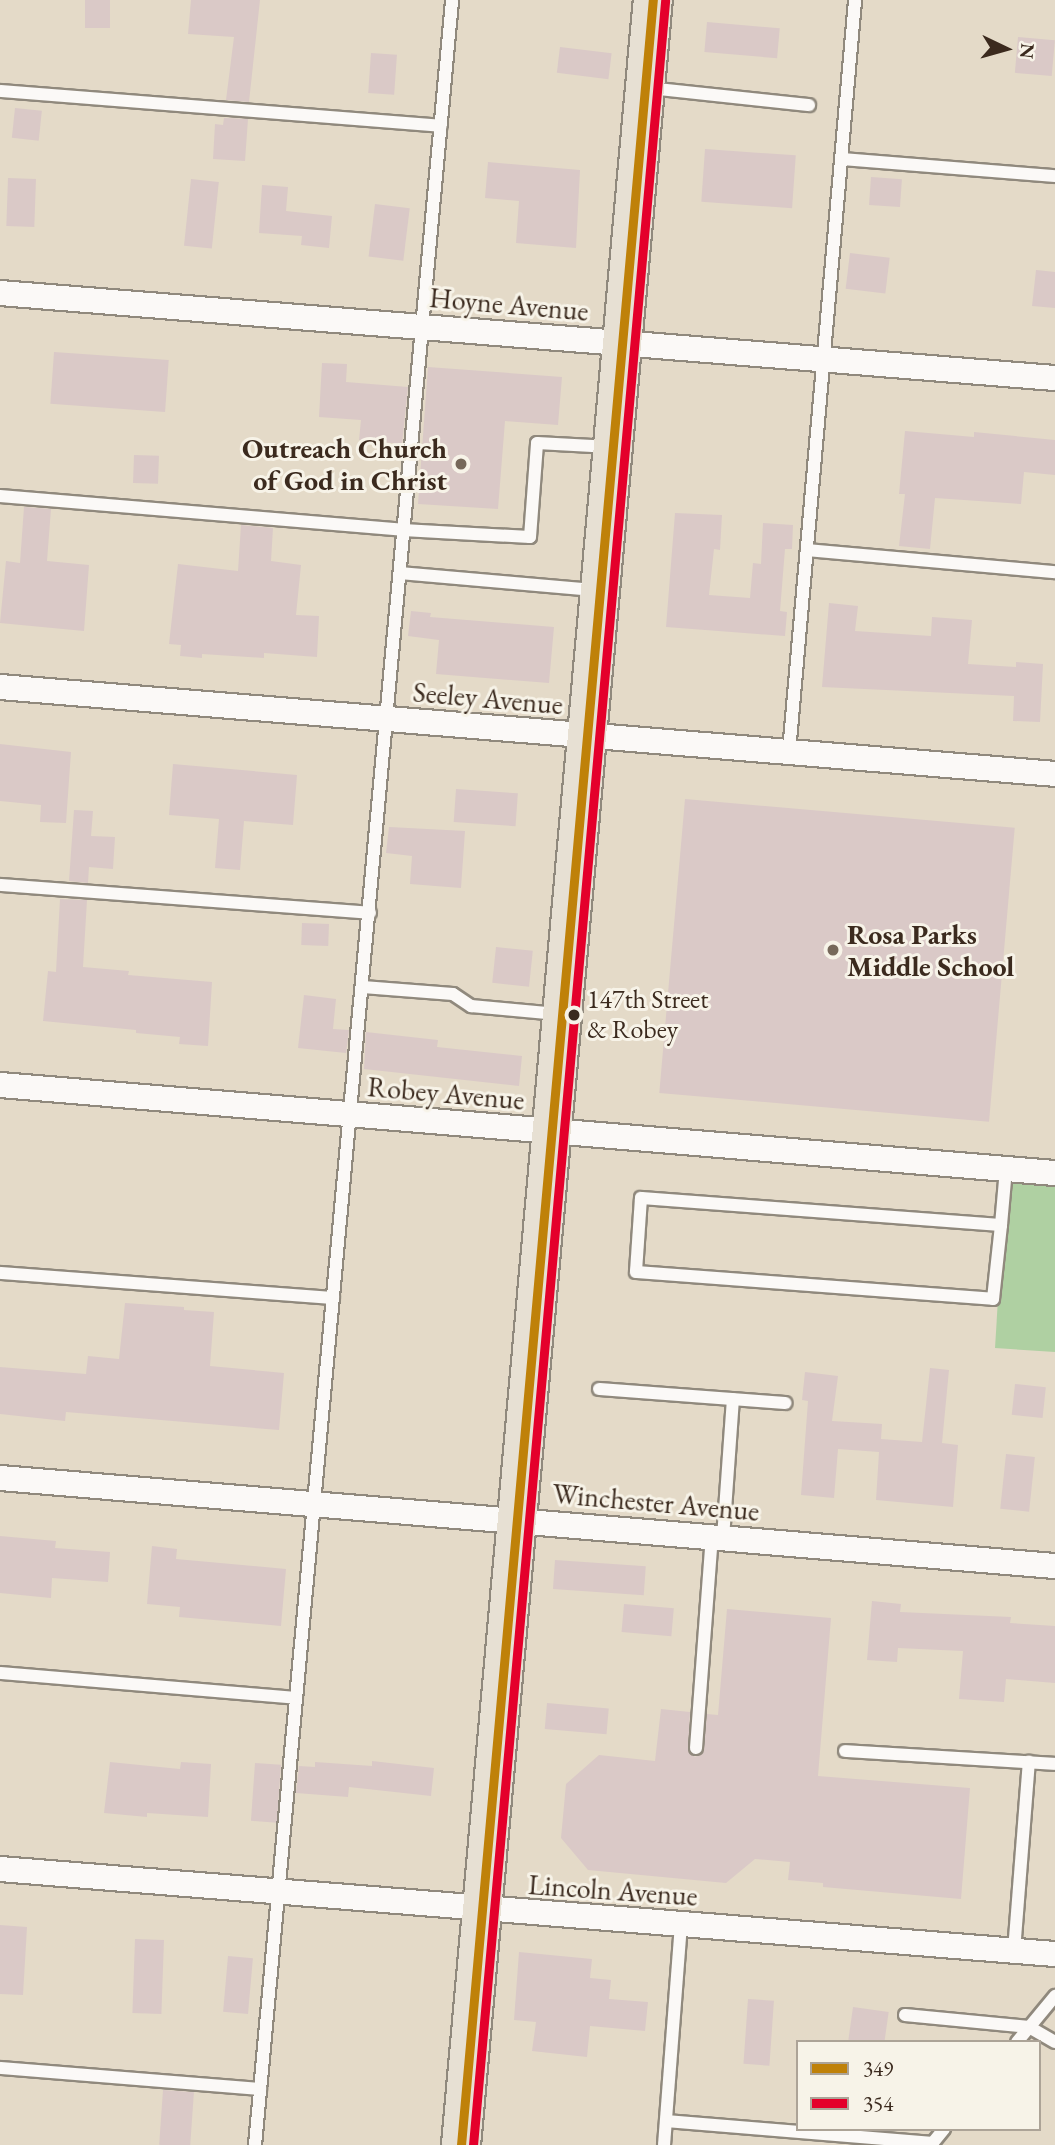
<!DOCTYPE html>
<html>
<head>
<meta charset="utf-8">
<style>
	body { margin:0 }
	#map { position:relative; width:1055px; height:2145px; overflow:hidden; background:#e4dac8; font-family:"EB Garamond",serif }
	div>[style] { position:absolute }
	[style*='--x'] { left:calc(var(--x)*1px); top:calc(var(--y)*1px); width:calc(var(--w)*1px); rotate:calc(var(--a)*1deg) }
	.green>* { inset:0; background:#afd0a2 }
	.building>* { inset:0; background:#dac9c7; transform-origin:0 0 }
	.roads { filter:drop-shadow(2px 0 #90897d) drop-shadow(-2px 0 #90897d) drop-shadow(0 2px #90897d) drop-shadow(0 -2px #90897d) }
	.lane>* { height:12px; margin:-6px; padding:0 6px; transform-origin:6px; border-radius:6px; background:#fbf9f7 }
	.street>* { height:24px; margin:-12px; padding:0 12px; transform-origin:12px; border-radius:12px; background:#fbf9f7 }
	.primary>* { height:38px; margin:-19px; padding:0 19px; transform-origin:19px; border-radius:19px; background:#e7e0d3 }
	.bus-1>* { height:9px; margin:-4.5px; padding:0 4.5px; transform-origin:4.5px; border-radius:4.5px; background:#bf8109 }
	.bus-2>* { height:9px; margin:-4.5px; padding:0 4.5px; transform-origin:4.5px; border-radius:4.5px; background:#e4002b }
	.dots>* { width:19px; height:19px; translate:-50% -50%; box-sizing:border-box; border:4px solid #f7f3e8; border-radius:50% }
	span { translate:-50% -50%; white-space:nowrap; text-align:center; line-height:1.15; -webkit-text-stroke:6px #f7f3e8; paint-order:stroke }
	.bus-label { font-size:26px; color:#3b2a1e }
	.left { translate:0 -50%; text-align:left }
	.street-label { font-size:28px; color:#3b2a1e }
	.poi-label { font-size:28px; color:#3b2a1e; font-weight:700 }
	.right { translate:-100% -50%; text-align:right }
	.legend { position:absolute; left:796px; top:2040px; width:245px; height:91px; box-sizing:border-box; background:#f7f3e8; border:2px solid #aca397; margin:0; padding:9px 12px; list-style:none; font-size:21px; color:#3b2a1e }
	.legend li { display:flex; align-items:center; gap:14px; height:35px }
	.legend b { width:35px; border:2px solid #aca397 }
	.north { position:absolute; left:971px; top:14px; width:70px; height:70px; -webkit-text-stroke:5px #f7f3e8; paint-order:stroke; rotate:95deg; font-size:19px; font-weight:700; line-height:28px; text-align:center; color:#3b2a1e }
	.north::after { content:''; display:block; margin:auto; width:24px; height:32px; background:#3b2a1e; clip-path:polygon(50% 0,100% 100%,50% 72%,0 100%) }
</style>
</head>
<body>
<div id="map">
	<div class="green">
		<div style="clip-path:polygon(1006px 1169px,1055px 1173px,1055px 1352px,995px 1348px)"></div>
	</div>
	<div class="building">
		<div style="left:85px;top:0;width:25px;height:28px"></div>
		<div style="clip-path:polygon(191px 0,260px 0,249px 102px,226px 100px,234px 37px,188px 34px)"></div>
		<div style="left:707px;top:22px;width:73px;height:30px;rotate:5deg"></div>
		<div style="left:1018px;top:37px;width:37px;height:36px;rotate:5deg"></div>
		<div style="left:560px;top:47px;width:52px;height:26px;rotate:7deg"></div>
		<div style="left:371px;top:53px;width:26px;height:40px;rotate:4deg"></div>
		<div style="left:15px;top:108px;width:27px;height:30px;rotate:6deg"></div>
		<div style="clip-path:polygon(224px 118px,248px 119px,245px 161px,213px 159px,215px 124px,223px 125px)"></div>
		<div style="left:705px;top:149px;width:91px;height:53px;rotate:4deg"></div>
		<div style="clip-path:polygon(488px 162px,580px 170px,576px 248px,516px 243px,519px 201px,485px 198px)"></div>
		<div style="left:871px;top:177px;width:31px;height:28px;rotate:4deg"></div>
		<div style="left:8px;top:178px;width:28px;height:48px;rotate:2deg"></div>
		<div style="left:191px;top:179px;width:28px;height:67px;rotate:6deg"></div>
		<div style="clip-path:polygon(262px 185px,288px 187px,286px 211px,332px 216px,329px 248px,301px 245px,302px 236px,259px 233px)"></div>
		<div style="left:375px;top:204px;width:35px;height:53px;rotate:7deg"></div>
		<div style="left:850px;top:253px;width:40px;height:36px;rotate:7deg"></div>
		<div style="clip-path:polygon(1036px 270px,1055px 272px,1055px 308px,1032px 306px)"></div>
		<div style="left:54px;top:352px;width:115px;height:52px;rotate:4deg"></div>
		<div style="clip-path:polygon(322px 363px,347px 364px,346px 382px,408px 387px,402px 444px,359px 440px,361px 420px,319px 417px)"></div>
		<div style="clip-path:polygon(428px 367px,562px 377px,558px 425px,505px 421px,498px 509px,418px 504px)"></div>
		<div style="clip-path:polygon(905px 431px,974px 437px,974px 432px,1055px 440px,1055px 475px,1024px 472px,1021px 504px,935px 498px,930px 549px,899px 546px,905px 494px,899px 494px)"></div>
		<div style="left:134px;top:455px;width:25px;height:28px;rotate:2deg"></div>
		<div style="clip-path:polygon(24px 507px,51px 509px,47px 561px,89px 565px,84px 631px,0 623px,6px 561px,20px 563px)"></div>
		<div style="clip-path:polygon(675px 513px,722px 515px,720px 550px,714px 549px,709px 595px,750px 598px,753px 563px,761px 564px,763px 523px,793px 525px,792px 549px,785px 549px,780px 611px,787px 612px,785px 636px,666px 627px)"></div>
		<div style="clip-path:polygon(241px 525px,273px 528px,271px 561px,301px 565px,296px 615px,319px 616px,317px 657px,264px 653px,264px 658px,202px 654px,202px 658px,180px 656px,181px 645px,169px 644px,178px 564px,238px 571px)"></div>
		<div style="clip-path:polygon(829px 603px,858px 606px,855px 631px,931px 636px,932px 617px,972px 620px,968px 664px,1016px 667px,1016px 662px,1043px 664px,1040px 722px,1013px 721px,1014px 696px,822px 687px)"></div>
		<div style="clip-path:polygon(411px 611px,431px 613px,430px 617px,554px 627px,549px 683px,436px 674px,439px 640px,408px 636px)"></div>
		<div style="clip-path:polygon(0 744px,71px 752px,66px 823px,40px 822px,41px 805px,0 801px)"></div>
		<div style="clip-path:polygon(173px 764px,297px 775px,293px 825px,244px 821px,240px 870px,215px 868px,219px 819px,169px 815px)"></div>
		<div style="left:456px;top:789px;width:62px;height:33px;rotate:4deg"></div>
		<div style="left:685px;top:799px;width:331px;height:295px;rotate:5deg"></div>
		<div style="clip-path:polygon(74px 810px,93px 811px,91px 836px,115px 837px,113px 869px,89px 867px,88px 883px,69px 881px)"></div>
		<div style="clip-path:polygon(389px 827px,465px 831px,461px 888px,410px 884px,412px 856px,386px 853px)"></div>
		<div style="clip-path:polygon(60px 899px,87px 900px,83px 967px,129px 971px,128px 975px,212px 982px,208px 1046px,179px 1044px,180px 1037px,136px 1033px,136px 1030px,43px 1021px,48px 971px,56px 972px)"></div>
		<div style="left:302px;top:923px;width:27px;height:22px;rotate:2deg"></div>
		<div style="left:496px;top:947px;width:37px;height:36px;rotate:6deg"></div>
		<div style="clip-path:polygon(304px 995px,336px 999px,333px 1029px,349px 1030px,346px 1053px,298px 1048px)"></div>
		<div style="clip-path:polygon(366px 1032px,438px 1040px,437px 1047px,522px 1056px,519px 1086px,364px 1069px)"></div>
		<div style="clip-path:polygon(125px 1303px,184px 1307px,184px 1310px,214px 1312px,210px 1366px,284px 1373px,279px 1430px,66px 1412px,65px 1421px,0 1414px,0 1367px,86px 1374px,88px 1356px,119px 1359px)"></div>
		<div style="clip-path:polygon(930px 1368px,949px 1370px,942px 1443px,958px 1445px,953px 1507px,876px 1500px,879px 1452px,838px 1449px,834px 1498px,801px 1495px,808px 1401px,802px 1400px,805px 1372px,838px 1376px,832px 1421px,882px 1424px,881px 1439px,922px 1442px)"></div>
		<div style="left:1015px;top:1384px;width:31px;height:31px;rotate:6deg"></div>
		<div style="left:1006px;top:1454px;width:29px;height:55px;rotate:6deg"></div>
		<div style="clip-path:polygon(0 1536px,56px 1541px,55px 1548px,110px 1552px,108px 1582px,52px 1578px,51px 1598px,0 1593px)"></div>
		<div style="clip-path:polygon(152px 1546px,177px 1549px,176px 1559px,286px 1569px,281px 1626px,179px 1617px,180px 1607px,147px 1604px)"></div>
		<div style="left:555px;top:1560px;width:91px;height:29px;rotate:4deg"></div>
		<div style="clip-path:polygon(872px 1601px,901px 1604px,900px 1612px,1011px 1617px,1010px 1623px,1055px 1626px,1055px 1683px,1006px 1679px,1004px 1702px,959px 1699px,963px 1651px,898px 1648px,897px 1662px,867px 1660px)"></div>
		<div style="left:624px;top:1604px;width:50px;height:28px;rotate:5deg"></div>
		<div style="clip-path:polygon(727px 1609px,831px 1618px,818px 1776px,970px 1788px,961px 1899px,823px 1887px,823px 1883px,788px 1880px,790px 1862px,755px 1859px,726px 1883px,588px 1870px,561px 1838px,566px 1784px,599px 1755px,655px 1761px,661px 1709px,690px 1712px,688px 1751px,695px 1757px,703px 1753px,707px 1714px,718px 1715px)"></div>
		<div style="left:547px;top:1703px;width:62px;height:26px;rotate:5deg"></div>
		<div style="clip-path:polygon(372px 1761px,434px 1768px,431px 1796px,349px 1787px,348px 1797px,296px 1793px,299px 1766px,315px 1767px,315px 1762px,372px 1766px)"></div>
		<div style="clip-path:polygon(110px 1762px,180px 1769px,181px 1762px,211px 1764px,208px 1817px,147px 1813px,147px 1817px,104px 1813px)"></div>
		<div style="left:255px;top:1763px;width:26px;height:58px;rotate:4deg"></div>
		<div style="clip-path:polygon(0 1925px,27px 1927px,23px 1995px,0 1994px)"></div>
		<div style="left:135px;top:1939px;width:29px;height:74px;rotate:2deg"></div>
		<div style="clip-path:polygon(519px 1952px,592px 1959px,590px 1978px,611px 1980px,609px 1999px,648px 2002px,645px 2031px,590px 2026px,587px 2057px,532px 2051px,536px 2022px,514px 2020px)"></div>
		<div style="left:228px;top:1956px;width:25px;height:56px;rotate:5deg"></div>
		<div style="left:748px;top:1999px;width:26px;height:65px;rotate:4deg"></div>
		<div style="left:853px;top:2007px;width:36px;height:33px;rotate:8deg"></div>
		<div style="left:163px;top:2090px;width:31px;height:55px;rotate:4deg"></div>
	</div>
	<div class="roads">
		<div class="lane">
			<div style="--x:649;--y:88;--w:161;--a:6.1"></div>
			<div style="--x:0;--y:91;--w:442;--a:4.5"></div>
			<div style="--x:842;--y:159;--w:214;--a:4.6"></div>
			<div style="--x:0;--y:496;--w:404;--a:4.8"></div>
			<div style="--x:403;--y:530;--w:127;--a:3.2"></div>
			<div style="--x:530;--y:537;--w:94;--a:-85.7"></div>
			<div style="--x:537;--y:443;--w:74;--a:3.1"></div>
			<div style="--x:807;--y:550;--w:249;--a:5.1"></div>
			<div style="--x:400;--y:573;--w:197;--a:5"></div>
			<div style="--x:789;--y:752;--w:755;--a:-84.98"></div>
			<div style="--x:0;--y:885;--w:371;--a:4.3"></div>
			<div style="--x:363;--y:987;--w:90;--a:4.4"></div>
			<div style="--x:453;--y:994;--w:22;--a:34"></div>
			<div style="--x:471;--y:1006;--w:87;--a:5.3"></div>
			<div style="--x:1001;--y:1225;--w:361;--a:-175.7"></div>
			<div style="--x:641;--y:1198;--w:74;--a:93.9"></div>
			<div style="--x:636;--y:1272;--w:358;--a:4.3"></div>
			<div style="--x:993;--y:1299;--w:74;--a:-83.8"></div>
			<div style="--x:1001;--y:1225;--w:56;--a:-84.9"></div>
			<div style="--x:0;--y:1273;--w:334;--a:4.3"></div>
			<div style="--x:599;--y:1389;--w:187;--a:4.3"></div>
			<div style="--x:723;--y:1538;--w:139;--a:-85.9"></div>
			<div style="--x:0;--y:1673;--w:297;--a:4.8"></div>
			<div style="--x:696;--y:1748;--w:212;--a:-85.7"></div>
			<div style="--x:845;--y:1751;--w:210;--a:3.5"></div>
			<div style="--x:1014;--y:1951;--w:190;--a:-85.5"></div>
			<div style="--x:905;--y:2015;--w:125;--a:5.5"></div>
			<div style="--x:1029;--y:2027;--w:30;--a:30"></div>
			<div style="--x:1017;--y:2042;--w:60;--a:-50.4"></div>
			<div style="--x:0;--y:2068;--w:261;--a:4.6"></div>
			<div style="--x:666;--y:2121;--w:268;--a:4.7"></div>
			<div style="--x:255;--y:2145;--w:2154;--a:-84.75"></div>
			<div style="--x:664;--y:2145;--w:221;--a:-85.6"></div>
			<div style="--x:931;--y:2145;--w:21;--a:-51"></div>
		</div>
		<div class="street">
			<div style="--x:0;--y:293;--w:1058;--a:4.61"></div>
			<div style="--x:0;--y:687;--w:1059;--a:4.71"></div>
			<div style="--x:0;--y:1085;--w:1059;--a:4.77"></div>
			<div style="--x:0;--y:1478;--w:1059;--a:4.77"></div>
			<div style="--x:0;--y:1869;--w:1058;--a:4.61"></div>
		</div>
		<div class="primary">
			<div style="--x:461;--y:2145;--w:2154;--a:-84.89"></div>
		</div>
	</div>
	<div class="bus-1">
		<div style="--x:461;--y:2145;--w:2154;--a:-84.89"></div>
	</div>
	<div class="bus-2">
		<div style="--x:473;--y:2145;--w:2153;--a:-84.88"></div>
	</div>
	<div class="dots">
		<div style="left:461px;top:464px;background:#76685a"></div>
		<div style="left:833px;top:950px;background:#76685a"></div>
		<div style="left:574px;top:1015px;background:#3b2a1e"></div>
	</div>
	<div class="bus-label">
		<span class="left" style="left:587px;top:1015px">147th Street<br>&amp; Robey</span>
	</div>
	<div class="street-label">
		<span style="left:509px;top:304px;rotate:5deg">Hoyne Avenue</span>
		<span style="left:488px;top:698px;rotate:5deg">Seeley Avenue</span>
		<span style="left:446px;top:1093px;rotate:5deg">Robey Avenue</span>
		<span style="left:656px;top:1502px;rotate:5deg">Winchester Avenue</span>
		<span style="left:613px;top:1890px;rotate:4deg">Lincoln Avenue</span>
	</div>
	<div class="poi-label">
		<span class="right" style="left:447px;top:464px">Outreach Church<br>of God in Christ</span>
		<span class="left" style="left:847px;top:950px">Rosa Parks<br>Middle School</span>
	</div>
	<ul class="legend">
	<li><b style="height:9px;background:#bf8109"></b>349</li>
	<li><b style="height:9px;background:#e4002b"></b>354</li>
	</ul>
	<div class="north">N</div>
</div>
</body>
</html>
